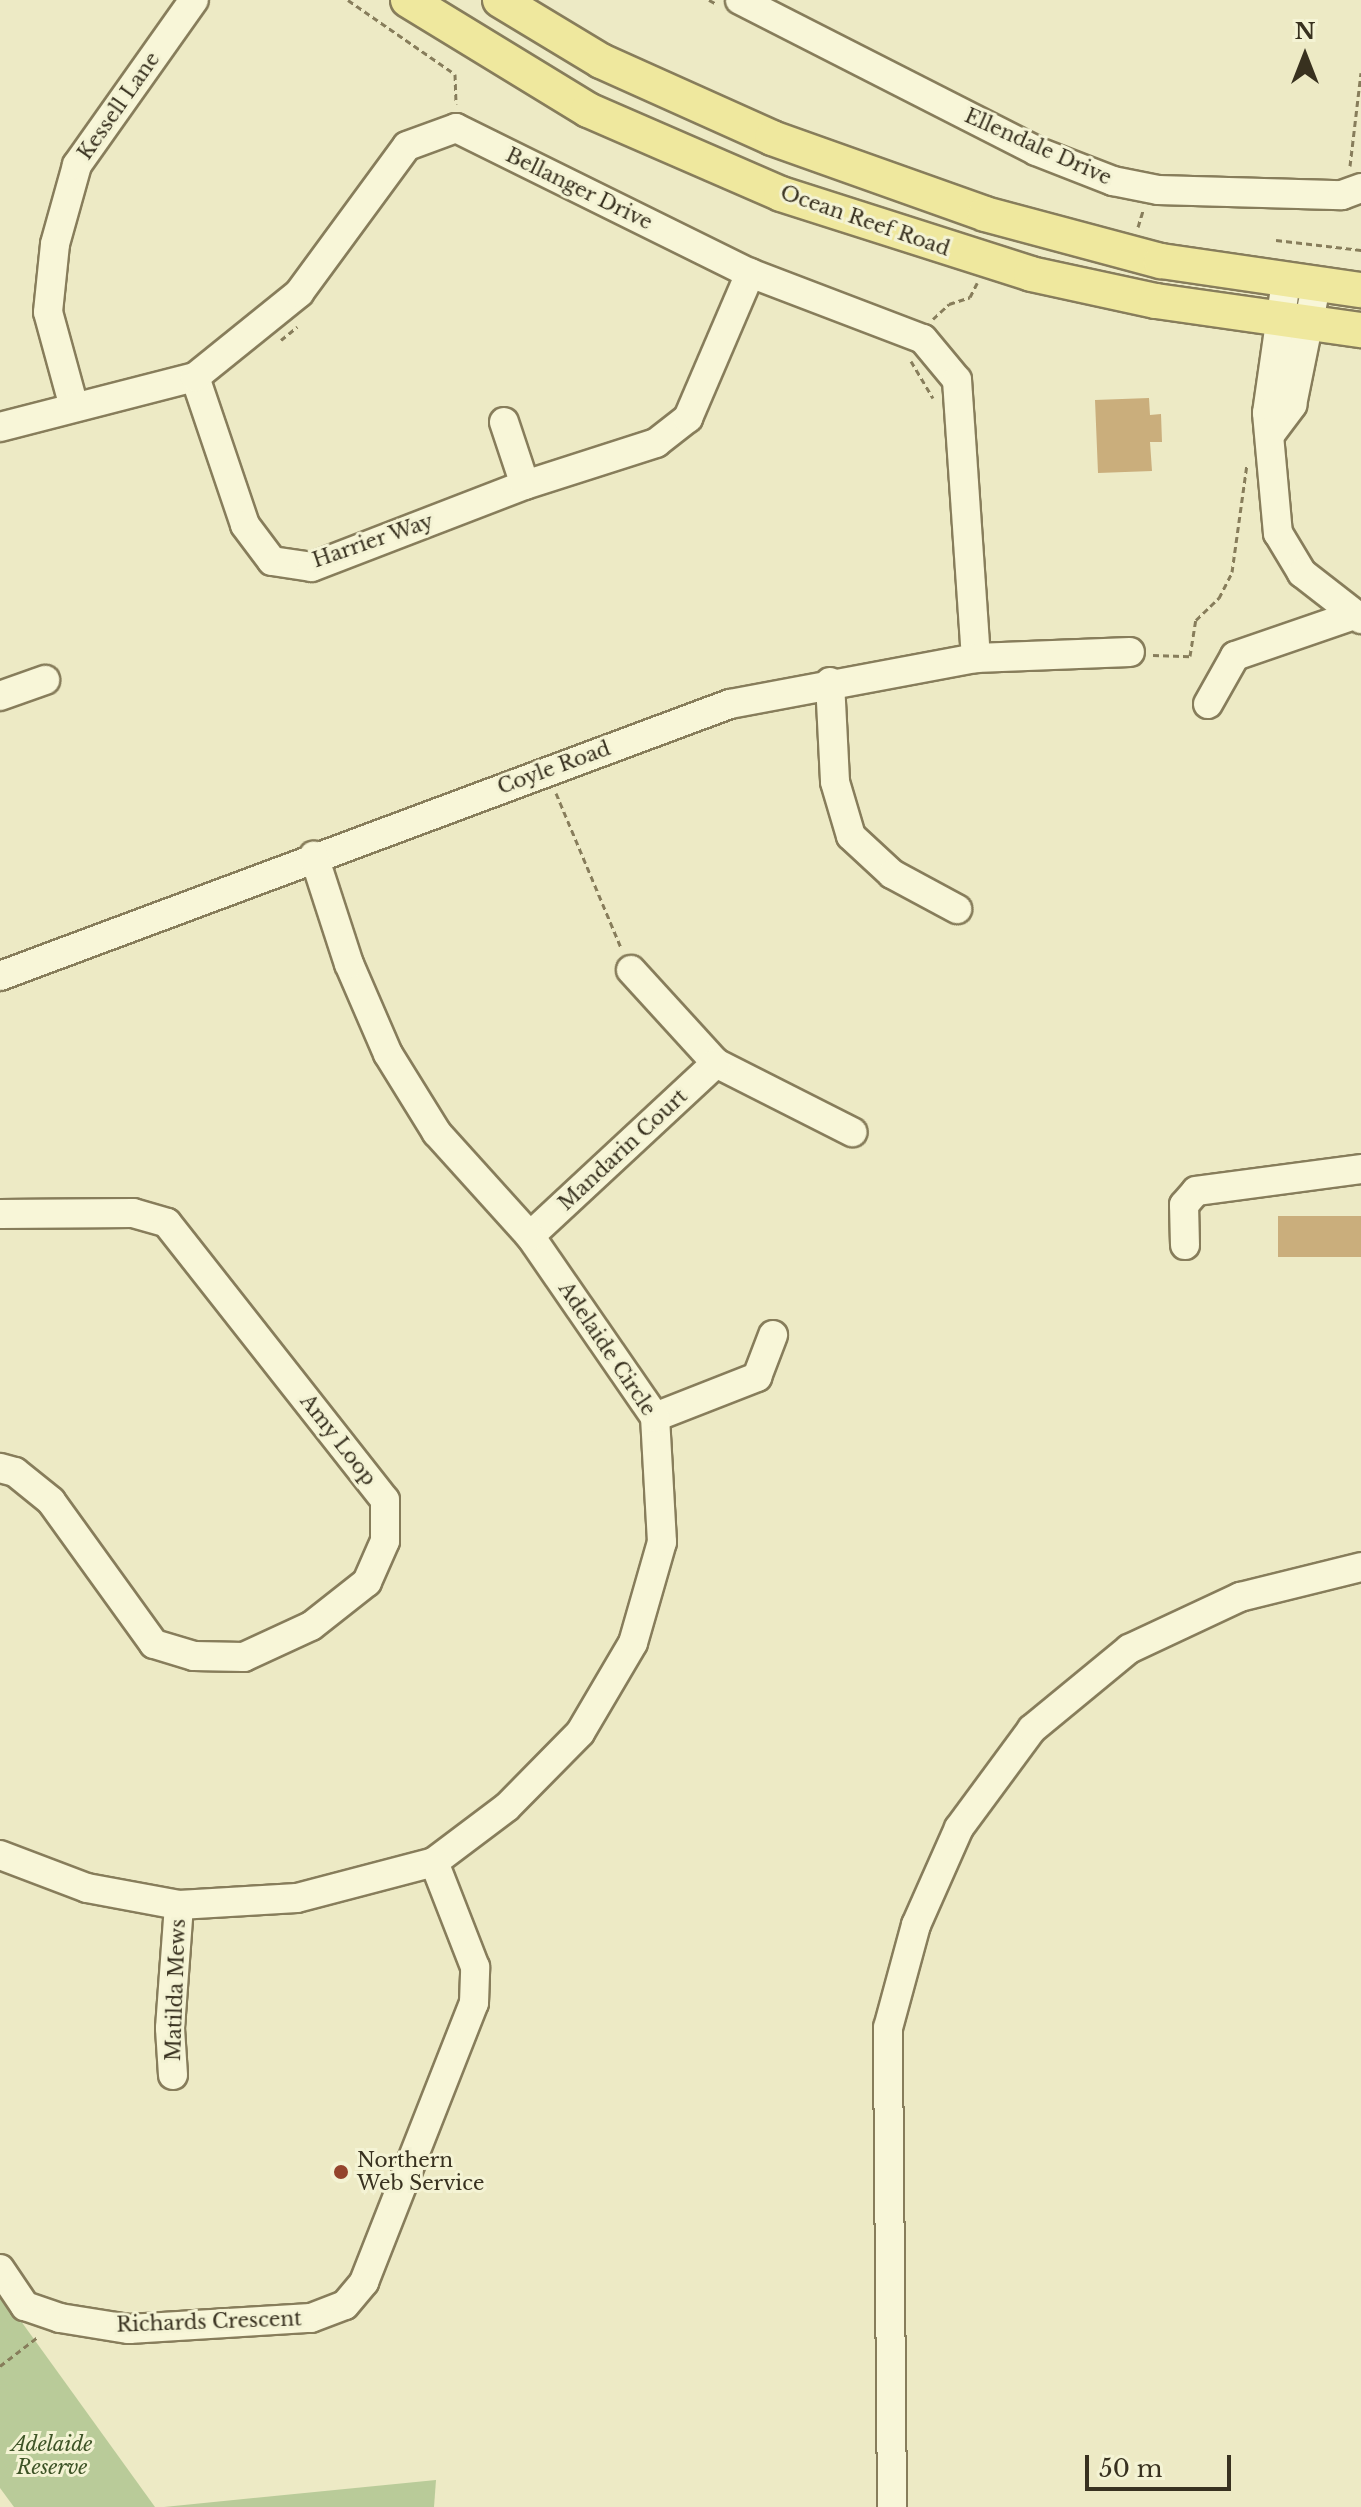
<!DOCTYPE html>
<html>
<head>
<meta charset="utf-8">
<style>
	body { margin:0 }
	#map { position:relative; width:1361px; height:2507px; overflow:hidden; background:#edeac5; font-family:"Libre Baskerville",serif }
	div>[style] { position:absolute }
	[style*='--x'] { left:calc(var(--x)*1px); top:calc(var(--y)*1px); width:calc(var(--w)*1px); rotate:calc(var(--a)*1deg) }
	.green>* { inset:0; background:#b9cb99 }
	.building>* { inset:0; background:#caae7c; transform-origin:0 0 }
	.path>* { height:3px; margin-top:-1.5px; transform-origin:0; background:repeating-linear-gradient(90deg,#877d5b 0 6px,transparent 0 10px) }
	.roads { filter:drop-shadow(2px 0 #877d5b) drop-shadow(-2px 0 #877d5b) drop-shadow(0 2px #877d5b) drop-shadow(0 -2px #877d5b) }
	.minor>* { height:28px; margin:-14px; padding:0 14px; transform-origin:14px; border-radius:14px; background:#f8f6d8 }
	.major>* { height:34px; margin:-17px; padding:0 17px; transform-origin:17px; border-radius:17px; background:#efe89e }
	.dots>* { width:22px; height:22px; translate:-50% -50%; box-sizing:border-box; border:4px solid #f4f3d4; border-radius:50% }
	span { translate:-50% -50%; white-space:nowrap; text-align:center; line-height:1.15; -webkit-text-stroke:6px #f4f3d4; paint-order:stroke }
	.street-label { font-size:20px; color:#38311f }
	.poi-label { font-size:20px; color:#38311f }
	.left { translate:0 -50%; text-align:left }
	.park-label { font-size:20px; color:#3d5326; font-style:italic }
	.north { position:absolute; left:1265px; top:16px; width:80px; height:80px; -webkit-text-stroke:6px #f4f3d4; paint-order:stroke; rotate:0deg; font-size:22px; font-weight:700; line-height:32px; text-align:center; color:#38311f }
	.north::after { content:''; display:block; margin:auto; width:28px; height:36px; background:#38311f; clip-path:polygon(50% 0,100% 100%,50% 72%,0 100%) }
	.scale { position:absolute; left:1085px; top:2455px; width:146px; height:36px; box-sizing:border-box; border:4px solid #38311f; border-top:0; padding-left:10px; font-size:24px; line-height:28px; white-space:nowrap; color:#38311f; -webkit-text-stroke:6px #f4f3d4; paint-order:stroke }
</style>
</head>
<body>
<div id="map">
	<div class="green">
		<div style="clip-path:polygon(0 2292px,155px 2507px,14px 2507px,0 2488px)"></div>
		<div style="clip-path:polygon(436px 2480px,434px 2507px,164px 2507px)"></div>
	</div>
	<div class="building">
		<div style="clip-path:polygon(1149px 398px,1150px 415px,1161px 414px,1162px 442px,1150px 442px,1152px 471px,1098px 473px,1095px 400px)"></div>
		<div style="left:1361px;top:1216px;width:41px;height:83px;rotate:90deg"></div>
	</div>
	<div class="path">
		<div style="--x:348;--y:0;--w:130;--a:34.7"></div>
		<div style="--x:455;--y:74;--w:30;--a:88"></div>
		<div style="--x:709;--y:0;--w:9;--a:27"></div>
		<div style="--x:1350;--y:166;--w:94;--a:-83.3"></div>
		<div style="--x:1138;--y:227;--w:17;--a:-73"></div>
		<div style="--x:1276;--y:240;--w:86;--a:6.7"></div>
		<div style="--x:933;--y:319;--w:22;--a:-43"></div>
		<div style="--x:949;--y:304;--w:22;--a:-18"></div>
		<div style="--x:970;--y:297;--w:16;--a:-63"></div>
		<div style="--x:281;--y:340;--w:21;--a:-39"></div>
		<div style="--x:911;--y:361;--w:43;--a:59.3"></div>
		<div style="--x:1153;--y:655;--w:37;--a:2"></div>
		<div style="--x:1190;--y:656;--w:36;--a:-81"></div>
		<div style="--x:1196;--y:620;--w:32;--a:-44"></div>
		<div style="--x:1219;--y:598;--w:29;--a:-63"></div>
		<div style="--x:1232;--y:572;--w:109;--a:-82.1"></div>
		<div style="--x:556;--y:793;--w:168;--a:67.2"></div>
		<div style="--x:0;--y:2366;--w:49;--a:-37.6"></div>
	</div>
	<div class="roads">
		<div class="minor">
			<div style="--x:740;--y:0;--w:332;--a:27"></div>
			<div style="--x:1036;--y:151;--w:83;--a:21.3"></div>
			<div style="--x:1113;--y:181;--w:46;--a:11.3"></div>
			<div style="--x:1158;--y:190;--w:184;--a:1.6"></div>
			<div style="--x:1342;--y:195;--w:20;--a:-20"></div>
			<div style="--x:1286;--y:281;--w:133;--a:98.2"></div>
			<div style="--x:1267;--y:413;--w:121;--a:84.8"></div>
			<div style="--x:1278;--y:533;--w:47;--a:59"></div>
			<div style="--x:1302;--y:573;--w:75;--a:37.9"></div>
			<div style="--x:195;--y:377;--w:156;--a:71.3"></div>
			<div style="--x:245;--y:525;--w:45;--a:53.1"></div>
			<div style="--x:272;--y:561;--w:40;--a:8.5"></div>
			<div style="--x:312;--y:567;--w:228;--a:-21.1"></div>
			<div style="--x:525;--y:485;--w:138;--a:-17.8"></div>
			<div style="--x:656;--y:443;--w:41;--a:-38"></div>
			<div style="--x:688;--y:418;--w:158;--a:-66.8"></div>
			<div style="--x:74;--y:407;--w:98;--a:-105.3"></div>
			<div style="--x:48;--y:312;--w:68;--a:-84.1"></div>
			<div style="--x:55;--y:244;--w:82;--a:-74.4"></div>
			<div style="--x:77;--y:165;--w:202;--a:-54.7"></div>
			<div style="--x:504;--y:422;--w:66;--a:71.6"></div>
			<div style="--x:0;--y:427;--w:201;--a:-14.4"></div>
			<div style="--x:195;--y:377;--w:134;--a:-38.9"></div>
			<div style="--x:299;--y:293;--w:182;--a:-53.7"></div>
			<div style="--x:407;--y:146;--w:52;--a:-20.2"></div>
			<div style="--x:456;--y:128;--w:328;--a:26.3"></div>
			<div style="--x:750;--y:273;--w:185;--a:20.9"></div>
			<div style="--x:923;--y:339;--w:53;--a:50.3"></div>
			<div style="--x:957;--y:380;--w:279;--a:86.1"></div>
			<div style="--x:1272;--y:432;--w:34;--a:-53"></div>
			<div style="--x:1292;--y:405;--w:121;--a:-78.6"></div>
			<div style="--x:830;--y:682;--w:100;--a:87.1"></div>
			<div style="--x:835;--y:782;--w:56;--a:73.5"></div>
			<div style="--x:851;--y:836;--w:56;--a:42.8"></div>
			<div style="--x:892;--y:874;--w:74;--a:28.3"></div>
			<div style="--x:0;--y:696;--w:48;--a:-19.6"></div>
			<div style="--x:1208;--y:704;--w:55;--a:-60.6"></div>
			<div style="--x:1235;--y:656;--w:126;--a:-19"></div>
			<div style="--x:631;--y:970;--w:126;--a:47.6"></div>
			<div style="--x:716;--y:1063;--w:153;--a:26.9"></div>
			<div style="--x:0;--y:976;--w:779;--a:-20.44"></div>
			<div style="--x:730;--y:704;--w:250;--a:-10.6"></div>
			<div style="--x:976;--y:658;--w:154;--a:-2.2"></div>
			<div style="--x:0;--y:1214;--w:133;--a:-0.4"></div>
			<div style="--x:133;--y:1213;--w:35;--a:16"></div>
			<div style="--x:167;--y:1223;--w:352;--a:51.8"></div>
			<div style="--x:385;--y:1500;--w:41;--a:90"></div>
			<div style="--x:385;--y:1541;--w:45;--a:113.7"></div>
			<div style="--x:367;--y:1582;--w:71;--a:141.8"></div>
			<div style="--x:311;--y:1626;--w:74;--a:155.2"></div>
			<div style="--x:244;--y:1657;--w:50;--a:-178.9"></div>
			<div style="--x:194;--y:1656;--w:42;--a:-163.3"></div>
			<div style="--x:154;--y:1644;--w:176;--a:-125.8"></div>
			<div style="--x:51;--y:1501;--w:46;--a:-141.1"></div>
			<div style="--x:15;--y:1472;--w:16;--a:-165"></div>
			<div style="--x:530;--y:1236;--w:254;--a:-42.9"></div>
			<div style="--x:1185;--y:1245;--w:40;--a:-91.4"></div>
			<div style="--x:1184;--y:1205;--w:18;--a:-49"></div>
			<div style="--x:1196;--y:1191;--w:166;--a:-7.6"></div>
			<div style="--x:655;--y:1417;--w:110;--a:-21.4"></div>
			<div style="--x:757;--y:1377;--w:45;--a:-69.1"></div>
			<div style="--x:0;--y:1855;--w:93;--a:20.8"></div>
			<div style="--x:87;--y:1888;--w:94;--a:10.5"></div>
			<div style="--x:179;--y:1905;--w:118;--a:-3.4"></div>
			<div style="--x:297;--y:1898;--w:142;--a:-14.7"></div>
			<div style="--x:434;--y:1862;--w:91;--a:-37"></div>
			<div style="--x:507;--y:1807;--w:104;--a:-45.4"></div>
			<div style="--x:580;--y:1733;--w:104;--a:-59.5"></div>
			<div style="--x:633;--y:1643;--w:105;--a:-74"></div>
			<div style="--x:662;--y:1542;--w:125;--a:-93.2"></div>
			<div style="--x:655;--y:1417;--w:220;--a:-124.6"></div>
			<div style="--x:530;--y:1236;--w:139;--a:-132.1"></div>
			<div style="--x:437;--y:1133;--w:93;--a:-121.8"></div>
			<div style="--x:388;--y:1054;--w:98;--a:-113.4"></div>
			<div style="--x:349;--y:964;--w:114;--a:-108"></div>
			<div style="--x:173;--y:2075;--w:47;--a:-93.7"></div>
			<div style="--x:170;--y:2028;--w:123;--a:-85.8"></div>
			<div style="--x:0;--y:2269;--w:45;--a:56"></div>
			<div style="--x:25;--y:2306;--w:37;--a:19"></div>
			<div style="--x:60;--y:2318;--w:70;--a:9.1"></div>
			<div style="--x:129;--y:2329;--w:182;--a:-3.5"></div>
			<div style="--x:311;--y:2318;--w:36;--a:-21"></div>
			<div style="--x:345;--y:2305;--w:30;--a:-50"></div>
			<div style="--x:364;--y:2282;--w:300;--a:-68.5"></div>
			<div style="--x:474;--y:2003;--w:36;--a:-88"></div>
			<div style="--x:475;--y:1967;--w:113;--a:-111.3"></div>
			<div style="--x:892;--y:2507;--w:479;--a:-90.5"></div>
			<div style="--x:888;--y:2028;--w:107;--a:-74.8"></div>
			<div style="--x:916;--y:1925;--w:106;--a:-66.1"></div>
			<div style="--x:959;--y:1828;--w:123;--a:-53.6"></div>
			<div style="--x:1032;--y:1729;--w:126;--a:-39.5"></div>
			<div style="--x:1129;--y:1649;--w:123;--a:-25.1"></div>
			<div style="--x:1240;--y:1597;--w:125;--a:-13.9"></div>
		</div>
		<div class="major">
			<div style="--x:408;--y:0;--w:211;--a:31.4"></div>
			<div style="--x:588;--y:110;--w:210;--a:23.5"></div>
			<div style="--x:781;--y:194;--w:262;--a:17.7"></div>
			<div style="--x:1031;--y:274;--w:128;--a:12.2"></div>
			<div style="--x:1156;--y:301;--w:207;--a:8.1"></div>
			<div style="--x:500;--y:0;--w:118;--a:31.1"></div>
			<div style="--x:601;--y:61;--w:188;--a:24.2"></div>
			<div style="--x:772;--y:138;--w:226;--a:19.6"></div>
			<div style="--x:985;--y:214;--w:182;--a:15"></div>
			<div style="--x:1161;--y:261;--w:202;--a:8.3"></div>
		</div>
	</div>
	<div class="dots">
		<div style="left:341px;top:2172px;background:#94442d"></div>
	</div>
	<div class="street-label">
		<span style="left:119px;top:106px;rotate:-55deg">Kessell Lane</span>
		<span style="left:1038px;top:147px;rotate:24deg">Ellendale Drive</span>
		<span style="left:579px;top:189px;rotate:26deg">Bellanger Drive</span>
		<span style="left:865px;top:221px;rotate:19deg">Ocean Reef Road</span>
		<span style="left:373px;top:541px;rotate:-19deg">Harrier Way</span>
		<span style="left:554px;top:768px;rotate:-20deg">Coyle Road</span>
		<span style="left:623px;top:1150px;rotate:-43deg">Mandarin Court</span>
		<span style="left:607px;top:1349px;rotate:56deg">Adelaide Circle</span>
		<span style="left:338px;top:1440px;rotate:52deg">Amy Loop</span>
		<span style="left:176px;top:1990px;rotate:-88deg">Matilda Mews</span>
		<span style="left:209px;top:2322px;rotate:-2deg">Richards Crescent</span>
	</div>
	<div class="poi-label">
		<span class="left" style="left:357px;top:2172px">Northern<br>Web Service</span>
	</div>
	<div class="park-label">
		<span style="left:52px;top:2456px">Adelaide<br>Reserve</span>
	</div>
	<div class="north">N</div>
	<div class="scale">50 m</div>
</div>
</body>
</html>
